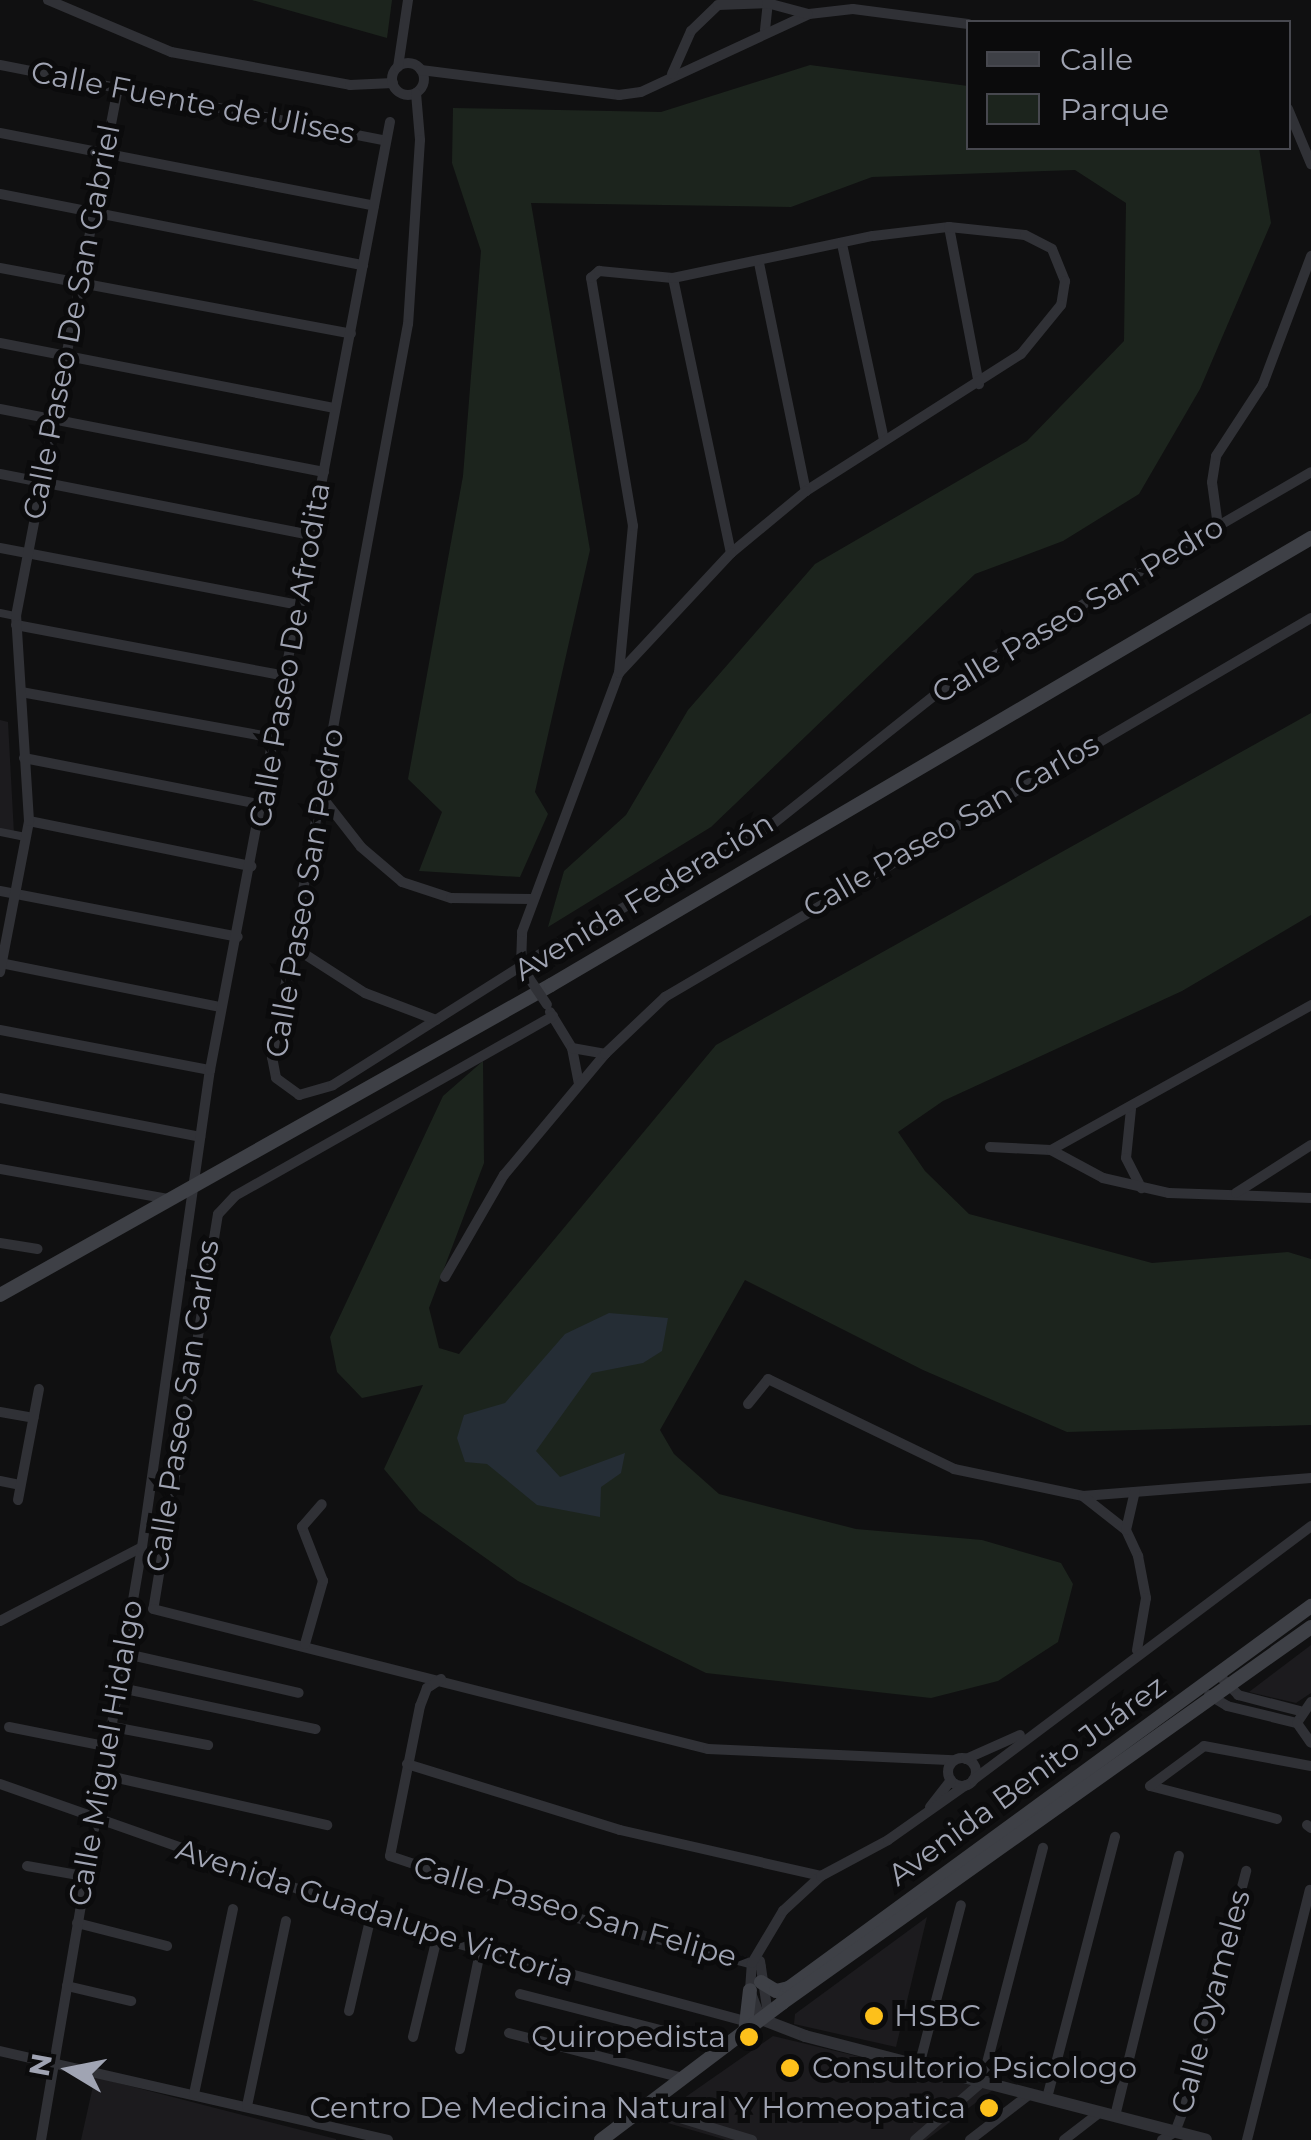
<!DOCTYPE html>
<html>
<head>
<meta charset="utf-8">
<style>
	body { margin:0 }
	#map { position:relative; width:1311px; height:2140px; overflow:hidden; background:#101011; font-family:Montserrat,sans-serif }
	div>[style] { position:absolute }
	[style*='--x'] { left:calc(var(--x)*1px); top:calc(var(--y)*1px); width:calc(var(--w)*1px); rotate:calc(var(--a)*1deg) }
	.built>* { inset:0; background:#1c1b1e }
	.green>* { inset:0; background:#1c241d }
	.water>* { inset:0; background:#252d35 }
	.pedestrian>* { height:8px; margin:-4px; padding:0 4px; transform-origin:4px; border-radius:4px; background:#303136 }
	.minor>* { height:10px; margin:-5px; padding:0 5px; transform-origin:5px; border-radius:5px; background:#303136 }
	.minor>.ring { margin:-5px; padding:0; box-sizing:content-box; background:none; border:10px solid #303136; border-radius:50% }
	.tertiary>* { height:12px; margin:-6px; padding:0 6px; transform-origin:6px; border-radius:6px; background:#303136 }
	.secondary>* { height:14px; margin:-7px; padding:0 7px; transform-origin:7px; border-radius:7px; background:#3e4046 }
	.minor-bridge>* { height:10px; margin:-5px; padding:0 5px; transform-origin:5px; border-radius:5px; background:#303136 }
	.dots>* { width:28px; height:28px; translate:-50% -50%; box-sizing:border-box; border:5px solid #0b0b0c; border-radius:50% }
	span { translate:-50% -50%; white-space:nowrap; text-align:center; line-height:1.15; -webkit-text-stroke:10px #0b0b0c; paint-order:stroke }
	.street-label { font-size:30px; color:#a0a4b3 }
	.poi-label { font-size:30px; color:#a0a4b3 }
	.left { translate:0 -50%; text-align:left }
	.right { translate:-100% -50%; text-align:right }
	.legend { position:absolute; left:966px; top:20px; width:325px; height:130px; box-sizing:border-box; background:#0b0b0c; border:2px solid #47484f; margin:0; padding:12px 18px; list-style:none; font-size:30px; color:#a0a4b3 }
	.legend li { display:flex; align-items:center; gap:20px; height:50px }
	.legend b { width:50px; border:2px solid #47484f }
	.north { position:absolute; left:20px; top:2020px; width:100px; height:100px; -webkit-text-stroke:8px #0b0b0c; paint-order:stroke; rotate:280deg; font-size:28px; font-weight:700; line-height:40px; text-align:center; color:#a0a4b3 }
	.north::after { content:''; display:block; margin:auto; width:35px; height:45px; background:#a0a4b3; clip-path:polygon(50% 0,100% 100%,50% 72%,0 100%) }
</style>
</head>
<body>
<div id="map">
	<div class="built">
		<div style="clip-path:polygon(0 720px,8px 722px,14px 834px,0 831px)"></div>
		<div style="clip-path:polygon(1311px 1645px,1311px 1693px,1296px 1703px,1249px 1692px)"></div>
		<div style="clip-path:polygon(927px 1917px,896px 2047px,794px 2024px,795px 2014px)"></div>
		<div style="clip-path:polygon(773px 2036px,994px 2089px,926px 2140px,726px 2140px,654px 2119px)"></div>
		<div style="clip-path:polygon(95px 2077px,336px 2139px,336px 2140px,81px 2140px)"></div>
	</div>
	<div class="green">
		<div style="clip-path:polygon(252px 0,392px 0,387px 38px)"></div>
		<div style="clip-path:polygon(810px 65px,968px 86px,968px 148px,1259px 148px,1271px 223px,1200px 389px,1139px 494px,1063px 541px,975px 574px,711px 827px,548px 927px,564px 871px,626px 815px,688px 710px,815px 564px,1027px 441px,1124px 341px,1126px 203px,1075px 170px,872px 177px,791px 207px,531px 203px,590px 550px,535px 792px,548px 814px,520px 877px,419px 871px,442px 812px,408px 779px,463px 476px,481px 251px,452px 163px,453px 108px,661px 112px)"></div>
		<div style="clip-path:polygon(1311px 713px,1311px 915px,1182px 991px,943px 1101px,898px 1132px,925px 1171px,969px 1214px,1152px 1263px,1288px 1252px,1311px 1259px,1311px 1425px,1067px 1432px,923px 1370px,745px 1280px,660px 1430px,674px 1454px,719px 1494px,856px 1529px,982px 1540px,1061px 1563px,1073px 1584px,1058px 1642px,998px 1681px,931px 1698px,706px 1673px,518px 1581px,419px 1511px,384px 1469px,423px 1385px,362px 1398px,337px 1372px,330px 1337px,443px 1096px,483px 1061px,484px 1163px,429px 1308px,439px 1348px,459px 1354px,716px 1045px)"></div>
	</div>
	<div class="water">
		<div style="clip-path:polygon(609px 1313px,668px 1318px,662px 1351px,643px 1363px,592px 1373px,536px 1451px,560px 1477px,625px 1453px,621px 1473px,601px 1487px,600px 1517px,537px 1505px,487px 1464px,465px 1462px,457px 1438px,464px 1415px,505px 1403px,565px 1334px)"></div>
	</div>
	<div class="pedestrian">
		<div style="--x:0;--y:613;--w:16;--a:11"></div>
		<div style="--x:0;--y:832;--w:26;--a:11"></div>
	</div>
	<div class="minor">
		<div style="--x:48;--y:0;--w:134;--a:22.9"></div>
		<div style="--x:171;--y:52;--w:182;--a:10.4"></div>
		<div style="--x:350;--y:85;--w:43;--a:-2.7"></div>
		<div style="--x:765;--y:30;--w:30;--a:-84"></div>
		<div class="ring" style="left:392px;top:63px;width:22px;height:22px"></div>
		<div style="--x:0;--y:65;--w:393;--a:11.1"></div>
		<div style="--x:398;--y:67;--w:68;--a:-81.5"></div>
		<div style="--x:421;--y:70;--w:200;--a:7.2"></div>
		<div style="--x:619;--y:95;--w:22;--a:-8"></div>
		<div style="--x:641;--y:92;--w:185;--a:-24.9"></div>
		<div style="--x:809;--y:14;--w:44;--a:-6.5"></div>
		<div style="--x:853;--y:9;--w:116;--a:7.4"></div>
		<div style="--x:672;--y:74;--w:47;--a:-66.2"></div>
		<div style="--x:691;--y:31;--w:37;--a:-44"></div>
		<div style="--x:718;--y:5;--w:49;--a:-2.3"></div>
		<div style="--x:767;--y:3;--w:42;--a:15"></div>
		<div style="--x:416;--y:93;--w:47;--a:85.1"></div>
		<div style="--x:420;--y:140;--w:184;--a:93.7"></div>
		<div style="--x:408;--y:324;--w:746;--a:100.51"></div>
		<div style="--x:272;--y:1057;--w:21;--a:79"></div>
		<div style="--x:276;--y:1078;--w:29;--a:36"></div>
		<div style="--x:299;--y:1095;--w:35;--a:-16"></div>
		<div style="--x:333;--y:1085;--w:249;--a:-32.3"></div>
		<div style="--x:543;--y:952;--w:258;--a:-28.9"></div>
		<div style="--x:769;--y:827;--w:239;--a:-38.5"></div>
		<div style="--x:956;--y:678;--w:410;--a:-30.1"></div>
		<div style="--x:1288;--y:109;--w:60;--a:67.3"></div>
		<div style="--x:0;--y:133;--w:381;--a:11"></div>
		<div style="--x:0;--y:194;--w:370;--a:11.1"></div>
		<div style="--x:949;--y:227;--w:160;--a:79.2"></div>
		<div style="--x:842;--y:244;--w:200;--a:77.9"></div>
		<div style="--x:759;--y:263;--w:233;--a:78.4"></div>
		<div style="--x:0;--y:268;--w:357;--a:10.6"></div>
		<div style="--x:673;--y:278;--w:281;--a:78.1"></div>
		<div style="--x:0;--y:343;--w:341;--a:11"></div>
		<div style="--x:0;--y:409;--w:330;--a:11"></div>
		<div style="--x:0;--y:474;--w:318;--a:11.1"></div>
		<div style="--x:1218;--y:526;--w:44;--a:-97.8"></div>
		<div style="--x:1212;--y:482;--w:26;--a:-81"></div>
		<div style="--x:1216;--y:456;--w:86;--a:-56.9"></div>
		<div style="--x:1263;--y:384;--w:137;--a:-69.4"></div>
		<div style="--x:0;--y:548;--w:305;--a:10.8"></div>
		<div style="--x:16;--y:625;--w:276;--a:10.7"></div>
		<div style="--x:21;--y:692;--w:258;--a:10.3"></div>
		<div style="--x:24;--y:758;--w:244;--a:11.1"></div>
		<div style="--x:322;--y:797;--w:63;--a:52"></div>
		<div style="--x:361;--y:847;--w:54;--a:40.5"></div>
		<div style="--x:402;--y:882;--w:52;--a:18.1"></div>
		<div style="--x:451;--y:898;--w:81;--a:0.7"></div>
		<div style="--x:29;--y:821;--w:227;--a:11.5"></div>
		<div style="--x:0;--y:891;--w:242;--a:10.9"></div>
		<div style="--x:292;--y:946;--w:87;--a:32.8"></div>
		<div style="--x:365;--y:993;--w:76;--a:20.8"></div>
		<div style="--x:0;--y:963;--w:225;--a:11.3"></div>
		<div style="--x:0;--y:972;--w:154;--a:-79.1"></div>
		<div style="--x:29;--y:821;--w:205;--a:-93.6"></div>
		<div style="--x:16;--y:616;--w:538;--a:-79.07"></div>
		<div style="--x:529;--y:978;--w:15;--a:-122"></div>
		<div style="--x:521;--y:965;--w:33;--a:-88"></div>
		<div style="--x:522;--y:932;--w:277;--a:-69.5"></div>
		<div style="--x:619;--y:673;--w:148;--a:-84.6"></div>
		<div style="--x:633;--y:526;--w:252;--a:-99.6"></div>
		<div style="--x:591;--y:278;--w:11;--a:-41"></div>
		<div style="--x:599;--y:271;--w:74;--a:5.4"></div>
		<div style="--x:673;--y:278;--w:204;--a:-11.9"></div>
		<div style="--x:873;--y:236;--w:77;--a:-6.8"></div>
		<div style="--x:949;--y:227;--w:76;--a:6"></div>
		<div style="--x:1025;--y:235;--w:30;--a:27"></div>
		<div style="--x:1052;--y:249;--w:35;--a:68"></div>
		<div style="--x:1065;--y:281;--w:24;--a:99"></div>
		<div style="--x:1061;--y:305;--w:63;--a:129.2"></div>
		<div style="--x:1021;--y:354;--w:255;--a:147.5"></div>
		<div style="--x:806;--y:491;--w:97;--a:140.4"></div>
		<div style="--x:731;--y:553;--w:164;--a:133"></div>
		<div style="--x:550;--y:1012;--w:42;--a:58.6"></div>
		<div style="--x:572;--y:1048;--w:37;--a:79"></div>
		<div style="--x:553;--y:1016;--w:365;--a:150.5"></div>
		<div style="--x:235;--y:1196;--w:25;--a:133"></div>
		<div style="--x:218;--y:1214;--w:400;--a:99.3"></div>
		<div style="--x:153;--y:1609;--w:572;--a:14.16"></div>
		<div style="--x:708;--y:1749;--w:246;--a:2.6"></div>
		<div style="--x:0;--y:1030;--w:214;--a:10.8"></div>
		<div style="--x:572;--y:1048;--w:34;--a:10"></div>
		<div style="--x:0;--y:1098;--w:204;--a:11"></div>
		<div style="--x:1131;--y:1109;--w:49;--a:95.8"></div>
		<div style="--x:1126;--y:1158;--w:34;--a:63"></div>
		<div style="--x:990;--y:1147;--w:61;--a:2.8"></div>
		<div style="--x:1051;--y:1150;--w:59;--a:28.3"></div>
		<div style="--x:1103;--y:1178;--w:68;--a:12.8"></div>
		<div style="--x:1169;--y:1193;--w:142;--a:2"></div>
		<div style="--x:1051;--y:1150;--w:298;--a:-29.1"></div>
		<div style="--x:0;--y:1169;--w:172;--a:10.1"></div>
		<div style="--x:1236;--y:1193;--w:89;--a:-32.6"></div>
		<div style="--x:0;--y:1243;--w:38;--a:9"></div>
		<div style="--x:445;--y:1277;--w:118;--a:-60"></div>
		<div style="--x:504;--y:1175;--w:158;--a:-50.1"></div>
		<div style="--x:605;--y:1054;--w:83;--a:-43.5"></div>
		<div style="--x:665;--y:997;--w:749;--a:-30.4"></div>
		<div style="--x:748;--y:1404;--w:32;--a:-51"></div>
		<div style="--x:768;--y:1379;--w:207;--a:25.8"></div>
		<div style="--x:954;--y:1469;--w:132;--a:11.8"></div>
		<div style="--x:1083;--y:1496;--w:229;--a:-4.5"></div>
		<div style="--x:0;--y:1412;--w:34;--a:10"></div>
		<div style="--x:0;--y:1481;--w:20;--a:11"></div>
		<div style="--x:1084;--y:1497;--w:53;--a:38.2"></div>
		<div style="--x:1126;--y:1530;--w:29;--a:65"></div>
		<div style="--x:1138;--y:1556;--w:43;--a:79.2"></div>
		<div style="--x:1146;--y:1598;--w:53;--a:99.8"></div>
		<div style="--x:18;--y:1500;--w:113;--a:-79.3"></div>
		<div style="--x:1126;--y:1530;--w:39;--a:-77"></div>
		<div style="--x:0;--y:1621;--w:160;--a:-27.5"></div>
		<div style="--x:305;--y:1644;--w:66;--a:-74.1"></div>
		<div style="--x:323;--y:1581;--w:58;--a:-111.3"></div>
		<div style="--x:302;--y:1527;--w:30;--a:-49"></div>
		<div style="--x:122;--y:1653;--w:181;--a:12.7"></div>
		<div style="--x:1219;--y:1675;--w:28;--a:46"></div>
		<div style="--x:1238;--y:1695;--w:64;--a:14.5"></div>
		<div style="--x:441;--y:1679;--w:17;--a:147"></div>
		<div style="--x:427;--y:1688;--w:19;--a:111"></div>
		<div style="--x:420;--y:1706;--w:153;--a:101.3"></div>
		<div style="--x:390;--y:1856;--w:189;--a:18.5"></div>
		<div style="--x:569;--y:1916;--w:198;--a:14.6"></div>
		<div style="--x:116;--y:1687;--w:204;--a:11.9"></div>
		<div style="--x:1209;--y:1695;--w:21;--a:31"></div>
		<div style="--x:1227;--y:1706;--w:72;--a:13.7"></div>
		<div style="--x:1311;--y:1702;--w:25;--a:124"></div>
		<div style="--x:1297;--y:1723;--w:24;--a:55"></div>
		<div style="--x:108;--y:1726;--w:102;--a:10.8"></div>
		<div style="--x:9;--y:1727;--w:98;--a:11.2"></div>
		<div class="ring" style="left:948px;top:1758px;width:18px;height:18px"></div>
		<div style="--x:966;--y:1759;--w:59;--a:-24"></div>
		<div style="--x:407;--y:1764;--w:223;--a:17.2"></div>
		<div style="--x:620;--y:1830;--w:206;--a:12.9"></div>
		<div style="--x:100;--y:1774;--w:233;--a:12.7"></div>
		<div style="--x:973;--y:1780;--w:423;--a:-36.9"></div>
		<div style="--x:0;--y:1784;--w:463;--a:19.4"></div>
		<div style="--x:437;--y:1938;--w:325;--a:15.1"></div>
		<div style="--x:930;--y:1807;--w:34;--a:-52"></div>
		<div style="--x:1277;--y:1819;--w:131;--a:-165.4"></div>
		<div style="--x:1150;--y:1786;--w:67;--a:-36.5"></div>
		<div style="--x:1204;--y:1746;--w:109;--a:10.6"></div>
		<div style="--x:1307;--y:1825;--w:5;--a:37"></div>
		<div style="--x:27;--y:1866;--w:58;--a:10"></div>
		<div style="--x:77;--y:1923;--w:93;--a:14.3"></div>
		<div style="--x:760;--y:1961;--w:54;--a:81.4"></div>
		<div style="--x:67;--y:1986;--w:66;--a:13.2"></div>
		<div style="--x:520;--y:1994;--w:214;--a:14.4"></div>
		<div style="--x:349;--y:2011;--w:98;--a:-77"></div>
		<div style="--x:761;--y:2019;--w:31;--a:-111"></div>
		<div style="--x:750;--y:1990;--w:27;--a:-86"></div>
		<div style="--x:752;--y:1963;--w:61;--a:-59.2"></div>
		<div style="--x:783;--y:1911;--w:52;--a:-42.6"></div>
		<div style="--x:821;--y:1876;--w:76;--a:-28.2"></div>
		<div style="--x:888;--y:1840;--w:95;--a:-35.2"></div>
		<div style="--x:509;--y:2033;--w:180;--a:14.5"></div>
		<div style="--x:413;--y:2037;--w:102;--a:-76.4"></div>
		<div style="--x:460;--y:2049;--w:99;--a:-78.3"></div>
		<div style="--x:0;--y:2051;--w:398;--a:12.9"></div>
		<div style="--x:919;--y:2066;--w:166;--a:-75.4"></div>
		<div style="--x:194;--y:2094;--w:189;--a:-78.1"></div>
		<div style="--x:1047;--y:2098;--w:270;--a:-75.4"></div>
		<div style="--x:247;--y:2106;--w:189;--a:-78.1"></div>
		<div style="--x:644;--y:2107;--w:113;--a:17"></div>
		<div style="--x:1115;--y:2116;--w:268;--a:-76.2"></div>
		<div style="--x:41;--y:2140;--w:602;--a:-80.33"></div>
		<div style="--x:142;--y:1547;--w:482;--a:-81.9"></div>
		<div style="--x:210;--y:1070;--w:965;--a:-79.25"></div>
		<div style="--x:915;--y:2140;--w:89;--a:-40.9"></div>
		<div style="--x:982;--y:2082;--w:242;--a:-75.4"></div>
		<div style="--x:970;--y:2140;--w:76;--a:-37.5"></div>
		<div style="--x:1064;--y:2140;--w:44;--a:-37.6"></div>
		<div style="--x:1162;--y:2140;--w:15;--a:-32"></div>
		<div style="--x:1175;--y:2132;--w:28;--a:-69"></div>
		<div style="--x:1185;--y:2106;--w:243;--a:-75.4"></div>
		<div style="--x:1247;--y:2140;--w:258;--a:-75.9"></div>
	</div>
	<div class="tertiary">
		<div style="--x:761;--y:2019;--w:47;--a:21.1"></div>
		<div style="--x:805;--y:2036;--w:414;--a:14.5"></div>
	</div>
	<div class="secondary">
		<div style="--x:0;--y:1295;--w:632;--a:-29.36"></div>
		<div style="--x:551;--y:985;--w:882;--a:-30.46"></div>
		<div style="--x:761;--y:1982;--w:17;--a:31"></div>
		<div style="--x:776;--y:1991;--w:13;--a:-13"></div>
		<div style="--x:782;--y:2003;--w:17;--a:-65"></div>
		<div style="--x:789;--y:1988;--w:647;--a:-36.2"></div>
		<div style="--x:745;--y:2033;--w:43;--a:-83.4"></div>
		<div style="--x:601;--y:2140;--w:227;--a:-37.1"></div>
		<div style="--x:782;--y:2003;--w:649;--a:-35.4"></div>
	</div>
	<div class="minor-bridge">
		<div style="--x:529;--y:978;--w:32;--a:56"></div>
	</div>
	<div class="dots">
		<div style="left:874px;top:2016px;background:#fdc01b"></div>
		<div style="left:749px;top:2037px;background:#fdc01b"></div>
		<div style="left:790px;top:2068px;background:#fdc01b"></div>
		<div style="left:989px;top:2108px;background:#fdc01b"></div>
	</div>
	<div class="street-label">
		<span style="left:193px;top:103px;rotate:11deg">Calle Fuente de Ulises</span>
		<span style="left:72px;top:322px;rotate:-79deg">Calle Paseo De San Gabriel</span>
		<span style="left:1078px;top:610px;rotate:-31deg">Calle Paseo San Pedro</span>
		<span style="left:290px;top:655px;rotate:-80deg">Calle Paseo De Afrodita</span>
		<span style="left:951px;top:826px;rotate:-30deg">Calle Paseo San Carlos</span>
		<span style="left:305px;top:893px;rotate:-80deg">Calle Paseo San Pedro</span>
		<span style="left:644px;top:897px;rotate:-31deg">Avenida Federación</span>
		<span style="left:183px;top:1406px;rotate:-81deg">Calle Paseo San Carlos</span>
		<span style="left:106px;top:1753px;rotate:-80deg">Calle Miguel Hidalgo</span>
		<span style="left:1027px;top:1781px;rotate:-36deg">Avenida Benito Juárez</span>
		<span style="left:575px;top:1912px;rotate:16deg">Calle Paseo San Felipe</span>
		<span style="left:375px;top:1913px;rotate:18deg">Avenida Guadalupe Victoria</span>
		<span style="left:1211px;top:2002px;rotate:-75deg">Calle Oyameles</span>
	</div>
	<div class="poi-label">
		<span class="left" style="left:894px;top:2016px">HSBC</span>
		<span class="right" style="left:726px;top:2037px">Quiropedista</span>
		<span class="left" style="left:812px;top:2068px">Consultorio Psicologo</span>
		<span class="right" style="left:966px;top:2108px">Centro De Medicina Natural Y Homeopatica</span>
	</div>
	<ul class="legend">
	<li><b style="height:12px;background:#3e4046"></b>Calle</li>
	<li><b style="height:28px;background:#1c241d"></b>Parque</li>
	</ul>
	<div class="north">N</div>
</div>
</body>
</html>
